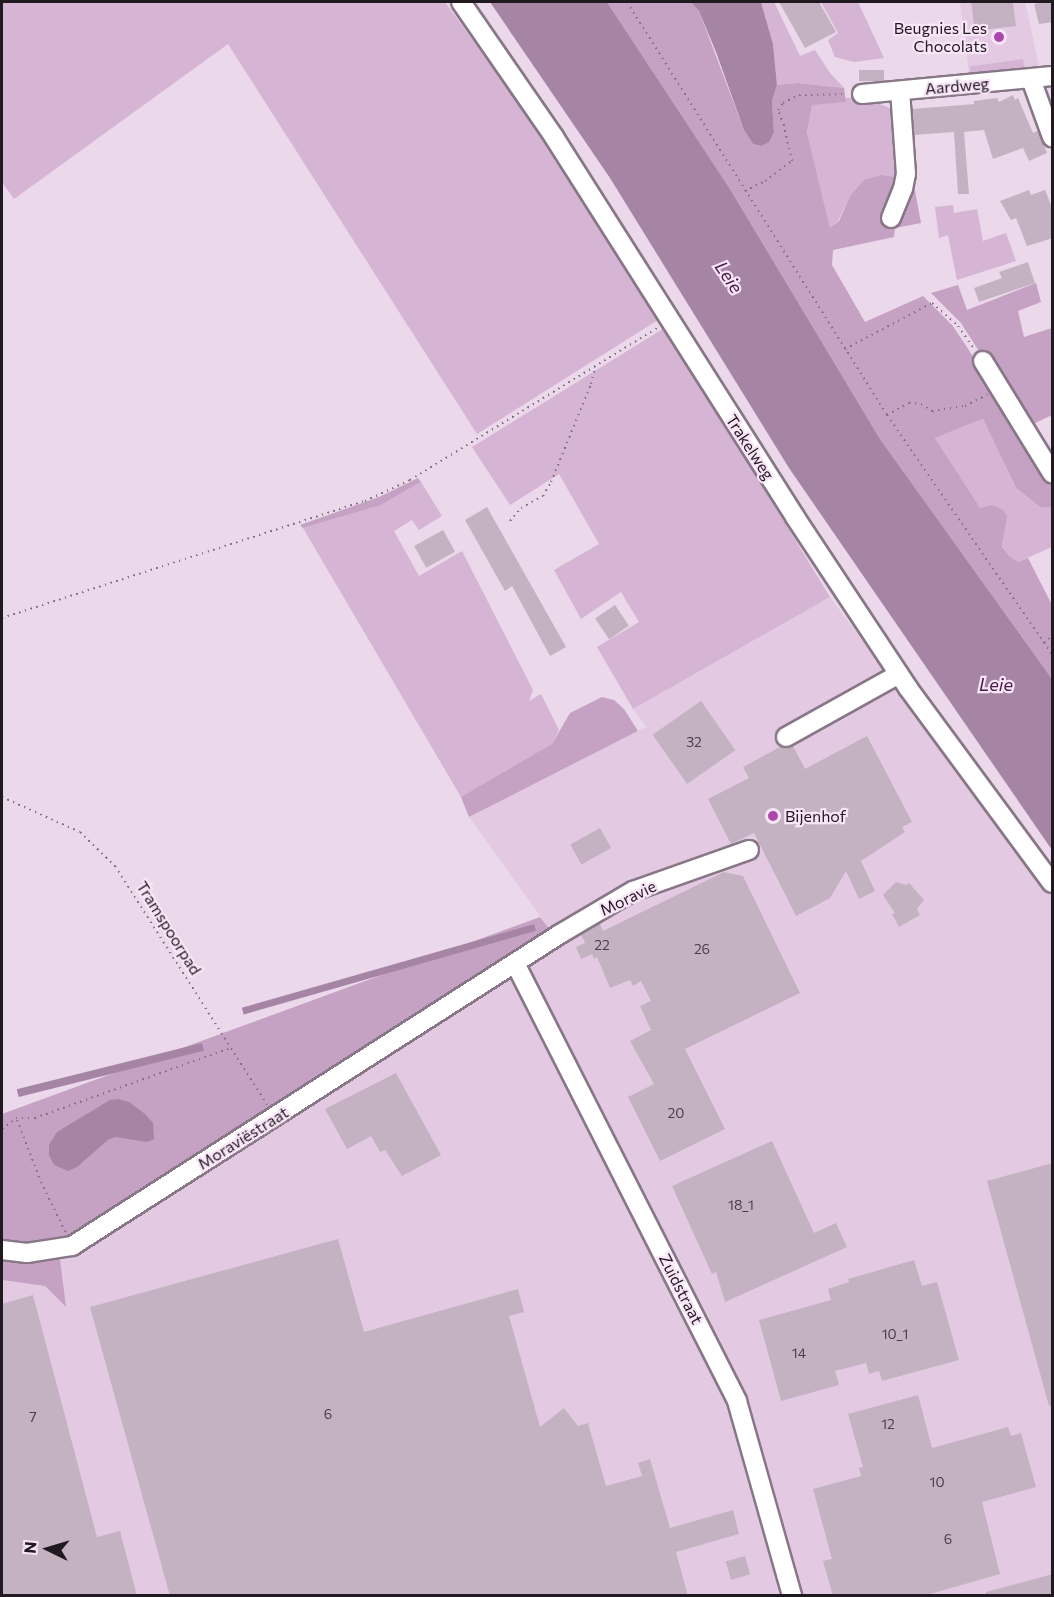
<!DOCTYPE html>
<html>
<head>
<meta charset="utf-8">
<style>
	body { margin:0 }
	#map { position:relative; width:1054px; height:1597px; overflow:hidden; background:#ebd8ea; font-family:Commissioner,sans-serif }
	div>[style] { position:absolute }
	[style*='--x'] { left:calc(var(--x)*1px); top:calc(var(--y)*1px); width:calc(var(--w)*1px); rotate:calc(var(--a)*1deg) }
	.built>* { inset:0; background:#e3cae2 }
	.green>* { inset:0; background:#d6b4d4; transform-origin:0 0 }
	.forest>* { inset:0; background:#c5a2c3 }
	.water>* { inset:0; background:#a584a4; transform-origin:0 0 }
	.building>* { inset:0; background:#c4b2c3; transform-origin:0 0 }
	.path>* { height:2px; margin-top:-1px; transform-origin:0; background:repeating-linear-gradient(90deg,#7f727e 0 1.5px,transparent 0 6px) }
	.roads { filter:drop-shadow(2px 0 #887787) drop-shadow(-2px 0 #887787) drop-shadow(0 2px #887787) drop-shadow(0 -2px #887787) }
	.minor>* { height:18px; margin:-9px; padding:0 9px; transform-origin:9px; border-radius:9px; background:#fff }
	.dots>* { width:16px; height:16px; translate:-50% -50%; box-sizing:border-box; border:3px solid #f8e5f7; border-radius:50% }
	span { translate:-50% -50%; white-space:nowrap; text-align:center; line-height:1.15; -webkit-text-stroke:4.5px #f8e5f7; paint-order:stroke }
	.number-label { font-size:14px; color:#493f49 }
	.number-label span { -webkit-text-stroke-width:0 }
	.poi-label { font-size:16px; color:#201920 }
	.right { translate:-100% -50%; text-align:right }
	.left { translate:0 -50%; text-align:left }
	.street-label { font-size:16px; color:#201920 }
	.water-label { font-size:18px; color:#471b46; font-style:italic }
	.frame { position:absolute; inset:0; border:3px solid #201920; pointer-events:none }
	.north { position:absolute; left:18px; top:1519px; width:60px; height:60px; -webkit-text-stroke:4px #f8e5f7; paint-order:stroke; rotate:275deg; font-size:16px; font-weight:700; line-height:24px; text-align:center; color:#201920 }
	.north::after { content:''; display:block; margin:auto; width:21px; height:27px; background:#201920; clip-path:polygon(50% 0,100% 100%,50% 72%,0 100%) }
</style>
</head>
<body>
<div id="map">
	<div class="built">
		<div style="clip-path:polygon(960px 2px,1025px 2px,1040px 71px,970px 81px)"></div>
		<div style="clip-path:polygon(830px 597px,1052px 895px,1052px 1595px,2px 1595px,2px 1280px,45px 1286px,65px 1306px,60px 1259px,187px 1180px,551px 931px,469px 817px,646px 727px,633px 709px)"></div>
	</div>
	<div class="green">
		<div style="clip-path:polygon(2px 2px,445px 2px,522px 108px,658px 320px,477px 434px,228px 44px,14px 199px,2px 182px)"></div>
		<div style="clip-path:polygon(761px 2px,774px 2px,800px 56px,815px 50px,830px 73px,844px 88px,798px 83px,777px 85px,773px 44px)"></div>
		<div style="clip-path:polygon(821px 2px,858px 2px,884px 58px,854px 62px,835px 57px,828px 40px,838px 33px)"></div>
		<div style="left:1023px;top:59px;width:14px;height:54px;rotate:82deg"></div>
		<div style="clip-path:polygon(873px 97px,874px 102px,893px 109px,899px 177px,850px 196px,838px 221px,830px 229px,807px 134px,812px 104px,846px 102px,845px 98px)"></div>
		<div style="clip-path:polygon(953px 205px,954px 213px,977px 209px,983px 241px,1006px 233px,1016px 261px,957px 280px,948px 235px,939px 238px,935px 207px)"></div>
		<div style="clip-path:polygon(666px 327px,830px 597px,633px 709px,597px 647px,639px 622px,621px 592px,581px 619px,554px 570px,599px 544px,559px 474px,510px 505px,472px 447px)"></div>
		<div style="clip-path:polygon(983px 419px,1016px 488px,1040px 507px,1052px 507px,1052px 547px,1018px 562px,1009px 557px,1002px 545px,1006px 516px,980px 509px,935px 438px)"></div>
		<div style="clip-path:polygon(421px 482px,442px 516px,419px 530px,412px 520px,394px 531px,419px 576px,462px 551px,533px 690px,529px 701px,541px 694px,559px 730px,552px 744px,539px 754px,461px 797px,303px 528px,381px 505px)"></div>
	</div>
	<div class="forest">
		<div style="clip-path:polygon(607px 2px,691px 2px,699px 11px,744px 130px,753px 144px,761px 146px,774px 132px,772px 101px,777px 85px,798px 83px,844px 88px,846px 102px,812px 105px,807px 133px,830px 228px,839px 221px,850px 196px,864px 180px,881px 175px,913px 180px,921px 223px,895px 228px,894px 237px,833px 250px,832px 265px,865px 322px,923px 296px,952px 325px,965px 344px,1052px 483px,1052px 507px,1040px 507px,1016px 488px,983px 419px,935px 438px,980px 508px,992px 505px,1003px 510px,1007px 516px,1002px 546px,1009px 556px,1018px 562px,1028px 558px,1052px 605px,1052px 679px,880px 439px,730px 189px)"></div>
		<div style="clip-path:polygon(1036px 283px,1041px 302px,1018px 311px,1024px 337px,1052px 328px,1052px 415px,1027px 427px,961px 323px,931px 293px,958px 285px,967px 310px)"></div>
		<div style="clip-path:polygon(418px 478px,421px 482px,381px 505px,303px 528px,300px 525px,379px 497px)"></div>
		<div style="clip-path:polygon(602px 697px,614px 700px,624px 709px,638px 731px,469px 817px,461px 797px,552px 744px,570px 713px)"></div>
		<div style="clip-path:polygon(540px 917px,551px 931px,93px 1228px,53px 1246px,2px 1245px,2px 1114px)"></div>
		<div style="clip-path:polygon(2px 1254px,60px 1259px,66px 1307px,45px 1286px,2px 1280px)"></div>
	</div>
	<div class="water">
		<div style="clip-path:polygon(490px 2px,607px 2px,730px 189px,880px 439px,1052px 679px,1052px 850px,789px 468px,610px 178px)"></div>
		<div style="clip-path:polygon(691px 2px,761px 2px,773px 44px,777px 85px,772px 101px,774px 132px,769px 142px,761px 146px,753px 144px,744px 130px,716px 52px,699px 11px)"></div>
		<div style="left:534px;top:924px;width:7px;height:304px;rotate:74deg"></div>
		<div style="left:202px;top:1043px;width:8px;height:191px;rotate:76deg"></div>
		<div style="clip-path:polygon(118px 1099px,129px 1102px,145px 1114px,153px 1123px,154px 1139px,147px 1142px,116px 1137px,109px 1139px,77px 1167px,68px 1171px,54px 1165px,49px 1155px,49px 1145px,57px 1132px,110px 1100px)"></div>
	</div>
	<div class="building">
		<div style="clip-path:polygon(779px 2px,819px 2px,836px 32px,805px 48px)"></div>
		<div style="clip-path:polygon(971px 2px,1013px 2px,1016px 26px,975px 31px)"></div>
		<div style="clip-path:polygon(1043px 2px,1053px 2px,1053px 22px,1039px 24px,1034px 4px)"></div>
		<div style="left:884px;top:70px;width:11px;height:25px;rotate:90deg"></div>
		<div style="clip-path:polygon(1013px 95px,1015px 100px,1018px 98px,1033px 133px,1038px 131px,1047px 153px,1029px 161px,1023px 148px,993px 159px,984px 130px,964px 132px,969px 194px,958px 194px,954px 132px,914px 135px,913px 109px,974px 104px,974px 101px,997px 98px,999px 102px)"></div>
		<div style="clip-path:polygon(1029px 190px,1031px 195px,1045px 190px,1053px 210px,1053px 238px,1027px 246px,1016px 218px,1011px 220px,1000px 201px)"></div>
		<div style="clip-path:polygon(1028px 262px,1035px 283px,979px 302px,974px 288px,1002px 278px,999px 272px)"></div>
		<div style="clip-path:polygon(487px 507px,566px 647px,550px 656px,512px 586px,505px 591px,465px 520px)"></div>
		<div style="left:443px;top:530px;width:25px;height:33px;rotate:61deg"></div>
		<div style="left:615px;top:605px;width:25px;height:24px;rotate:56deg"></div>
		<div style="left:701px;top:701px;width:60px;height:59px;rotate:55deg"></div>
		<div style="clip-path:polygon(867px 736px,912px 822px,902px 827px,905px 832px,861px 861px,875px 891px,859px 899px,846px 871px,830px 898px,796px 916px,754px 833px,731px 844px,708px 799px,749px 778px,743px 767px,780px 747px,793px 746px,805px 769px)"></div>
		<div style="left:600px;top:828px;width:23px;height:34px;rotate:61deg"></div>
		<div style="clip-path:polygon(724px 872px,743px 876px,800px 993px,685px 1049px,725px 1129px,660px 1161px,628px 1097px,654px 1084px,630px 1041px,651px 1030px,640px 1006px,651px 1001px,641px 981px,633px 986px,630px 980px,610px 988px,597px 957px,594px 959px,592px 954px,581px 959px,576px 947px,585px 943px,581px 935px,600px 924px,603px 931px)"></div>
		<div style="clip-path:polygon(896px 882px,906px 885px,909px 883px,924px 900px,917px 909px,920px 915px,899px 927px,892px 914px,895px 913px,883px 895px)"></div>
		<div style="clip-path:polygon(396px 1073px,441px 1155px,402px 1176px,385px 1150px,380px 1152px,371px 1136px,347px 1149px,325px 1109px)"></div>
		<div style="clip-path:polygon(772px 1141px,814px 1233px,836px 1223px,847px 1247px,725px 1302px,716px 1272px,712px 1274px,672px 1186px)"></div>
		<div style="clip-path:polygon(1053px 1163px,1053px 1406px,1049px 1406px,987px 1181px)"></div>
		<div style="clip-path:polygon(338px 1239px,364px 1332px,518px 1289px,524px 1312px,509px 1316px,540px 1427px,564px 1408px,578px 1426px,588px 1423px,606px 1486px,642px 1476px,638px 1463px,650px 1459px,670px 1528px,733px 1510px,739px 1534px,676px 1552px,688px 1596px,170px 1596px,90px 1307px)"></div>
		<div style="clip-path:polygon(914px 1260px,922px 1286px,937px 1282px,959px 1360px,882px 1381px,879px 1371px,869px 1374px,866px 1363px,835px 1371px,839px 1385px,781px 1401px,759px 1320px,831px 1300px,828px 1289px,849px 1282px,848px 1279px)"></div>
		<div style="clip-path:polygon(33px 1295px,97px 1537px,120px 1531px,137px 1596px,2px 1596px,2px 1304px)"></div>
		<div style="clip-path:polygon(918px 1395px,932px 1448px,1008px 1427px,1011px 1436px,1021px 1433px,1036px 1487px,982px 1502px,1000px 1574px,923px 1596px,833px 1596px,823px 1561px,832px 1559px,813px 1489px,861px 1476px,859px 1468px,863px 1467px,848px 1414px)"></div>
		<div style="left:745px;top:1556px;width:19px;height:20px;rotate:74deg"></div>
		<div style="clip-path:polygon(1053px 1574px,1053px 1596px,986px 1596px,986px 1592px)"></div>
	</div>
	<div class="path">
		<div style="--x:627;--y:2;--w:488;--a:57.8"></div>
		<div style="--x:887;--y:415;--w:290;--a:55.4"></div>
		<div style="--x:745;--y:191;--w:22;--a:-27"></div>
		<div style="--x:765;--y:181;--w:34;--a:-37"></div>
		<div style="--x:792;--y:161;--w:37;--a:-103"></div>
		<div style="--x:784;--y:125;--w:16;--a:-112"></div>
		<div style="--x:778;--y:110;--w:9;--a:-54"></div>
		<div style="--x:783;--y:103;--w:18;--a:-27"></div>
		<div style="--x:799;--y:95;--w:48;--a:-1.2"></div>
		<div style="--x:845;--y:349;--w:98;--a:-27.9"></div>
		<div style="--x:932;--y:303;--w:35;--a:41"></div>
		<div style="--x:958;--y:326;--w:28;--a:55"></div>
		<div style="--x:887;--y:415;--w:25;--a:-29"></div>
		<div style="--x:909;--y:403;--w:12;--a:5"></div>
		<div style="--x:921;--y:404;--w:13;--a:32"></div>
		<div style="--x:932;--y:411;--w:33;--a:-9"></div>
		<div style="--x:965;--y:406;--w:25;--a:-27"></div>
		<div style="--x:510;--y:521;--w:17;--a:-50"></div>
		<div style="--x:521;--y:508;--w:25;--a:-29"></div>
		<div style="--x:543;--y:496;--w:16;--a:-60"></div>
		<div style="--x:551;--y:482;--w:106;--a:-67.8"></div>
		<div style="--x:591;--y:384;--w:16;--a:-76"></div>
		<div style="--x:2;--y:618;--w:381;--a:-17.9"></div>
		<div style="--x:365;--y:501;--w:50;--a:-25"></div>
		<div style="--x:410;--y:480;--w:290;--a:-31.6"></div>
		<div style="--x:1044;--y:643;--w:11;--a:-41"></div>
		<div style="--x:2;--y:797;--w:85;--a:24.2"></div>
		<div style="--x:80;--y:832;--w:49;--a:44.2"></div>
		<div style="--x:115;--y:866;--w:283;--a:57.5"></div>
		<div style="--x:17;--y:1120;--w:66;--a:68.8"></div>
		<div style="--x:41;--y:1182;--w:57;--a:63.9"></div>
		<div style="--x:2;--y:1129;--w:18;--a:-38"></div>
		<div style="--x:16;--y:1118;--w:19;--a:0"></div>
		<div style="--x:35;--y:1118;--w:208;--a:-19.7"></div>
	</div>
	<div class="roads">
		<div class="minor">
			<div style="--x:461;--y:2;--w:164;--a:55.4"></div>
			<div style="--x:554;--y:137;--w:450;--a:57.6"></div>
			<div style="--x:795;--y:517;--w:205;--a:56.5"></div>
			<div style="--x:908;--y:688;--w:242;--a:53.6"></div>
			<div style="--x:1031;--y:79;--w:62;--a:70.1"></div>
			<div style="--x:862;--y:94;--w:191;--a:-5.4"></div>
			<div style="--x:891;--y:218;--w:31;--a:-68"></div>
			<div style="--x:903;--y:189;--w:15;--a:-79"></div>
			<div style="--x:906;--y:174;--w:83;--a:-94.1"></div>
			<div style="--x:983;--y:361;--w:132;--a:58.4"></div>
			<div style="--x:786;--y:737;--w:129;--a:-29.1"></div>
			<div style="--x:515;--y:963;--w:491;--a:63.1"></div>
			<div style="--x:737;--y:1401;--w:203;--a:74.2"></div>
			<div style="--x:2;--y:1250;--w:25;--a:7"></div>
			<div style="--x:27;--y:1253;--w:46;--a:-8.8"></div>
			<div style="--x:72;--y:1246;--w:579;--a:-32.59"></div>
			<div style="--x:560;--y:934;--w:85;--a:-30.5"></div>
			<div style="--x:633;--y:891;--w:123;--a:-19.5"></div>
		</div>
	</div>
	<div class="dots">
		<div style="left:999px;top:37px;background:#ac47ac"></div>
		<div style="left:773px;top:816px;background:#ac47ac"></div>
	</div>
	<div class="number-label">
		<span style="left:694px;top:742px">32</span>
		<span style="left:602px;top:945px">22</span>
		<span style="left:702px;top:949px">26</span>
		<span style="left:676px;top:1113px">20</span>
		<span style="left:741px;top:1205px">18_1</span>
		<span style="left:895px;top:1334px">10_1</span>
		<span style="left:799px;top:1353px">14</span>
		<span style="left:328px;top:1414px">6</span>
		<span style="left:33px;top:1417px">7</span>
		<span style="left:888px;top:1424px">12</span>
		<span style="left:937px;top:1482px">10</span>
		<span style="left:948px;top:1539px">6</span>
	</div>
	<div class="poi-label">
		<span class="right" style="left:987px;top:37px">Beugnies Les<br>Chocolats</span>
		<span class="left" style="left:785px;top:816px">Bijenhof</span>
	</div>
	<div class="street-label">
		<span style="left:957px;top:86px;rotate:-5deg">Aardweg</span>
		<span style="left:750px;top:447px;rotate:57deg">Trakelweg</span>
		<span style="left:628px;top:898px;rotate:-26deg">Moravie</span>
		<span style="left:169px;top:928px;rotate:58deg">Tramspoorpad</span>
		<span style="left:243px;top:1138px;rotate:-32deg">Moraviëstraat</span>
		<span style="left:681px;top:1289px;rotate:63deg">Zuidstraat</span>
	</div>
	<div class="water-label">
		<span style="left:729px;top:277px;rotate:56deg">Leie</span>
		<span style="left:996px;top:684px">Leie</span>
	</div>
	<div class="frame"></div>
	<div class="north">N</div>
</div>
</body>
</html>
